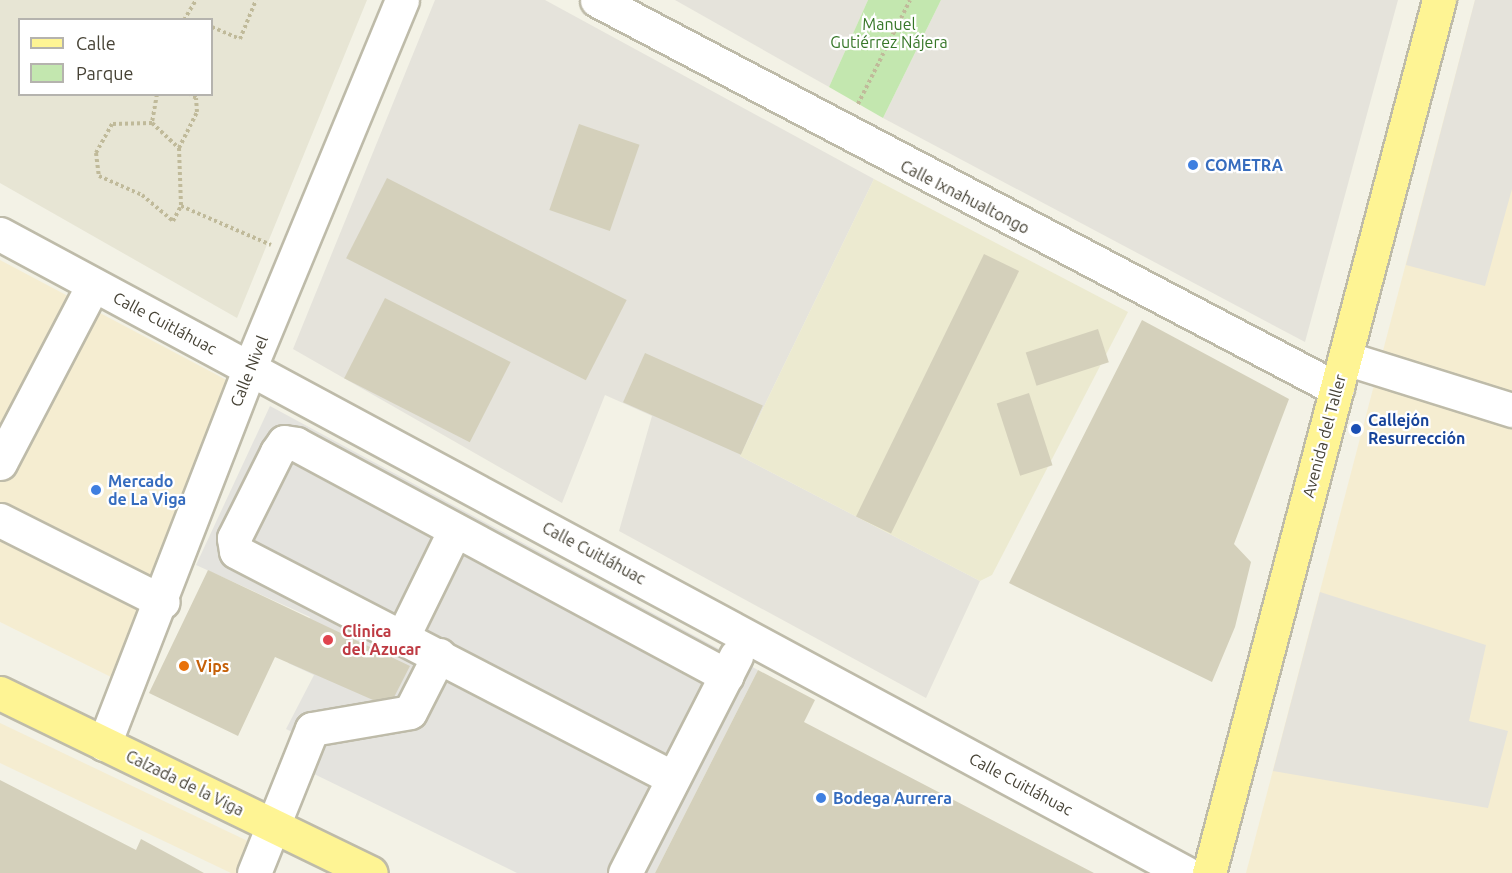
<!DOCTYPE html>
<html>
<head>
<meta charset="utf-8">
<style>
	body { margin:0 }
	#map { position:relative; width:1512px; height:873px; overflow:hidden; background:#f3f2e6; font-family:Ubuntu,sans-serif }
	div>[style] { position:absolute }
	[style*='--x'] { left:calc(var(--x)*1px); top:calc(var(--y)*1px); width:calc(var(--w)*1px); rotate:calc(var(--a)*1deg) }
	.residential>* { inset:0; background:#e7e5d4 }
	.commercial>* { inset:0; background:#f5edd1 }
	.industrial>* { inset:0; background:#e5e3db }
	.education>* { inset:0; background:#ecead0 }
	.green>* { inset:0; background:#c3e7af }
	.parking>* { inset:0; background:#e4e3de }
	.building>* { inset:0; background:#d4d0bb; transform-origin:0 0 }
	.path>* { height:4px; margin-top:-2px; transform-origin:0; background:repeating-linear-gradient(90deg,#c0ba9a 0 3px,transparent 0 6px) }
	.roads { filter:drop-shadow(2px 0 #bebba9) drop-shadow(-2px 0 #bebba9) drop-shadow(0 2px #bebba9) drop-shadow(0 -2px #bebba9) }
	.minor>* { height:33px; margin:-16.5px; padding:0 16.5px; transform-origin:16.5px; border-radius:16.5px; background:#fff }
	.major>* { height:33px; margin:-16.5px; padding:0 16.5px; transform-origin:16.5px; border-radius:16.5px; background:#fef494 }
	.dots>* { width:16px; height:16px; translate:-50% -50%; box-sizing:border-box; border:3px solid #fff; border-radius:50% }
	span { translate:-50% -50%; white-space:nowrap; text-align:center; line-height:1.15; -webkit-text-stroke:4.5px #fff; paint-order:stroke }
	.park-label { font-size:16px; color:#377729 }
	.shop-label { font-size:16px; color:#366cbe; font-weight:700 }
	.left { translate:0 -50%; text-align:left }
	.street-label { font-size:16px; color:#464235 }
	.transit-label { font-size:16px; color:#164399; font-weight:700 }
	.health-label { font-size:16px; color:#be3a42; font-weight:700 }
	.food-label { font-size:16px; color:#c56008; font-weight:700 }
	.legend { position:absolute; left:18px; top:18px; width:195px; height:78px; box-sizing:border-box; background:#fff; border:2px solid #b5b3ae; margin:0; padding:8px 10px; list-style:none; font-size:18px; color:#464235 }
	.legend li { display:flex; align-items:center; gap:12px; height:30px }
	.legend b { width:30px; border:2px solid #b5b3ae }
</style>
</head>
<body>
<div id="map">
	<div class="residential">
		<div style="clip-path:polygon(evenodd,0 0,367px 0,237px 318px,0 183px,0 0,20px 20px,212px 20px,212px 94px,20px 94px,20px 20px)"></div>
	</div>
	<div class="commercial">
		<div style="clip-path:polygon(1475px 0,1512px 0,1512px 873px,1246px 873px)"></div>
		<div style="clip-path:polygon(0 260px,234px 384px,115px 679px,0 622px)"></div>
		<div style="clip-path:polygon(0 723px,254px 844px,241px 873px,231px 873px,0 763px)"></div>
	</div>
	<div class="industrial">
		<div style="clip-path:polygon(435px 0,545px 0,874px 179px,740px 456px,980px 581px,926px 698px,619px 531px,652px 416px,605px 395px,562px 503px,293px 349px)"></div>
		<div style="clip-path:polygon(675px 0,868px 0,829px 87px)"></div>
		<div style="clip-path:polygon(941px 0,1398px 0,1305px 342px,883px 118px)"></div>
		<div style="clip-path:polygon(1475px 0,1512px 0,1512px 189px,1485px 286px,1406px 265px)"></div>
		<div style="clip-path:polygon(1320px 592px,1486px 645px,1469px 721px,1508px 731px,1488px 808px,1273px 771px)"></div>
	</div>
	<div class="education">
		<div style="clip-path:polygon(874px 179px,1128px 312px,992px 575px,980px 581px,740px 456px)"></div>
	</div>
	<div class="green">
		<div style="clip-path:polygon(868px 0,941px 0,883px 118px,829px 87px)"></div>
	</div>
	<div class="parking">
		<div style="clip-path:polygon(270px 406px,758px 670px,655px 873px,517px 873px,310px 772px,322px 747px,286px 729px,314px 675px,288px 663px,310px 617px,196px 565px)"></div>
	</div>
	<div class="building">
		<div style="left:579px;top:124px;width:64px;height:91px;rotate:19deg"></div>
		<div style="left:387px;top:178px;width:269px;height:90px;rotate:27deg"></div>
		<div style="left:984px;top:254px;width:39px;height:292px;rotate:26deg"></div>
		<div style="left:385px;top:298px;width:141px;height:90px;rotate:27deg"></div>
		<div style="clip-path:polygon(1142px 320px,1289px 399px,1234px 544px,1251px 562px,1235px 627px,1212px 682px,1009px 583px)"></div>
		<div style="left:1098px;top:329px;width:35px;height:76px;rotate:72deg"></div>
		<div style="left:645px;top:353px;width:129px;height:54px;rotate:24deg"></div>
		<div style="left:1029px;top:393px;width:76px;height:34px;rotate:72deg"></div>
		<div style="clip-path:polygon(208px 570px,410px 666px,389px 707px,275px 657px,238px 736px,149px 693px)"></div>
		<div style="clip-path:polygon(758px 670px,815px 700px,804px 722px,1094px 873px,655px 873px)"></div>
		<div style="clip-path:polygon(0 780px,136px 850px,141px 839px,204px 873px,0 873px)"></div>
	</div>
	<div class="path">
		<div style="--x:184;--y:20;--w:23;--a:-59"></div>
		<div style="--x:212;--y:27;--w:30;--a:23"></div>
		<div style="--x:240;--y:39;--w:42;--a:-67.7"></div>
		<div style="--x:157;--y:94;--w:29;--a:100"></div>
		<div style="--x:152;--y:123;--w:37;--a:43"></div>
		<div style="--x:179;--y:148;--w:58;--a:88"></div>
		<div style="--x:181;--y:206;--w:98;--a:23.4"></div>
		<div style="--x:858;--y:104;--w:116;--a:-63.4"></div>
		<div style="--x:152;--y:123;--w:40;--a:178.6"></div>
		<div style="--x:112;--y:124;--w:33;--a:119"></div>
		<div style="--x:96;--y:153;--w:23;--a:83"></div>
		<div style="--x:99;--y:176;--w:47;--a:23.8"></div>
		<div style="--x:142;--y:195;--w:40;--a:40"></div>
		<div style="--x:173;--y:221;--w:17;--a:-62"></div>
		<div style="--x:179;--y:148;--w:40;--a:-63.4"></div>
		<div style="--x:197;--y:112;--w:14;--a:-94"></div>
		<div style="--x:196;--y:98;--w:7;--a:-146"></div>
	</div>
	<div class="roads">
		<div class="minor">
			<div style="--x:597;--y:0;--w:836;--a:27.73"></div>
			<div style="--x:0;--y:234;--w:1347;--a:28.32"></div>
			<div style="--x:1345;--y:358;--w:175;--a:17.3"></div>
			<div style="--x:0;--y:463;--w:201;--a:-62.4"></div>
			<div style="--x:0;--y:520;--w:182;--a:26.7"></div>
			<div style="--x:403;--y:636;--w:118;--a:-63.9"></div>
			<div style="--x:104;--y:744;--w:404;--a:-68.8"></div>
			<div style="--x:250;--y:367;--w:397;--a:-67.5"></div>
			<div style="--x:673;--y:778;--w:492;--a:-152.6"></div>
			<div style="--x:236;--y:551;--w:13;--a:-99"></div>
			<div style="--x:234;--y:538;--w:96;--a:-63.4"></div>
			<div style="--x:277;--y:452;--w:12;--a:-55"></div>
			<div style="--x:284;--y:442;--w:12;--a:9"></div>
			<div style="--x:296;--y:444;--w:489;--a:28.3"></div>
			<div style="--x:254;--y:873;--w:155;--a:-68.1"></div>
			<div style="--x:312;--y:729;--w:99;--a:-9.8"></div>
			<div style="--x:410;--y:712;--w:64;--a:-63"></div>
			<div style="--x:625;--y:873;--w:244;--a:-62.9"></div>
		</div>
		<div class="major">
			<div style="--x:0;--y:693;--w:412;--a:25.9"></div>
			<div style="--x:1209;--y:873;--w:903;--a:-75.24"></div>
		</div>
	</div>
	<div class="dots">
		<div style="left:1193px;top:165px;background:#3f7fe0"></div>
		<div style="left:1356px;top:429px;background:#1a4fb4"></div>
		<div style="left:96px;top:490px;background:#3f7fe0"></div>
		<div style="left:328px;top:640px;background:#e0444e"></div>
		<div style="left:184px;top:666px;background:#e8710a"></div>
		<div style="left:821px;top:798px;background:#3f7fe0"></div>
	</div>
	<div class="park-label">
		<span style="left:889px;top:33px">Manuel<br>Gutiérrez Nájera</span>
	</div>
	<div class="shop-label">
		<span class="left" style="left:1205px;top:165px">COMETRA</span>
		<span class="left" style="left:108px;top:490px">Mercado<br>de La Viga</span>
		<span class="left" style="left:833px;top:798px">Bodega Aurrera</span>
	</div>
	<div class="street-label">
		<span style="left:965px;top:197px;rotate:27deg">Calle Ixnahualtongo</span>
		<span style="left:165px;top:323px;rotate:28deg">Calle Cuitláhuac</span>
		<span style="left:249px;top:371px;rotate:-68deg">Calle Nivel</span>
		<span style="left:1324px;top:436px;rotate:-75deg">Avenida del Taller</span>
		<span style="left:594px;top:553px;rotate:28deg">Calle Cuitláhuac</span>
		<span style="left:185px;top:783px;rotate:26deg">Calzada de la Viga</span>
		<span style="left:1021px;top:784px;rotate:28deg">Calle Cuitláhuac</span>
	</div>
	<div class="transit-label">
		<span class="left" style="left:1368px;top:429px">Callejón<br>Resurrección</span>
	</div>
	<div class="health-label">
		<span class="left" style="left:342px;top:640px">Clinica<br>del Azucar</span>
	</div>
	<div class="food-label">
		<span class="left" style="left:196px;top:666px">Vips</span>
	</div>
	<ul class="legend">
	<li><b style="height:8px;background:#fef494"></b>Calle</li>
	<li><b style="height:16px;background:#c3e7af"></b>Parque</li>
	</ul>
</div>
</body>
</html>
